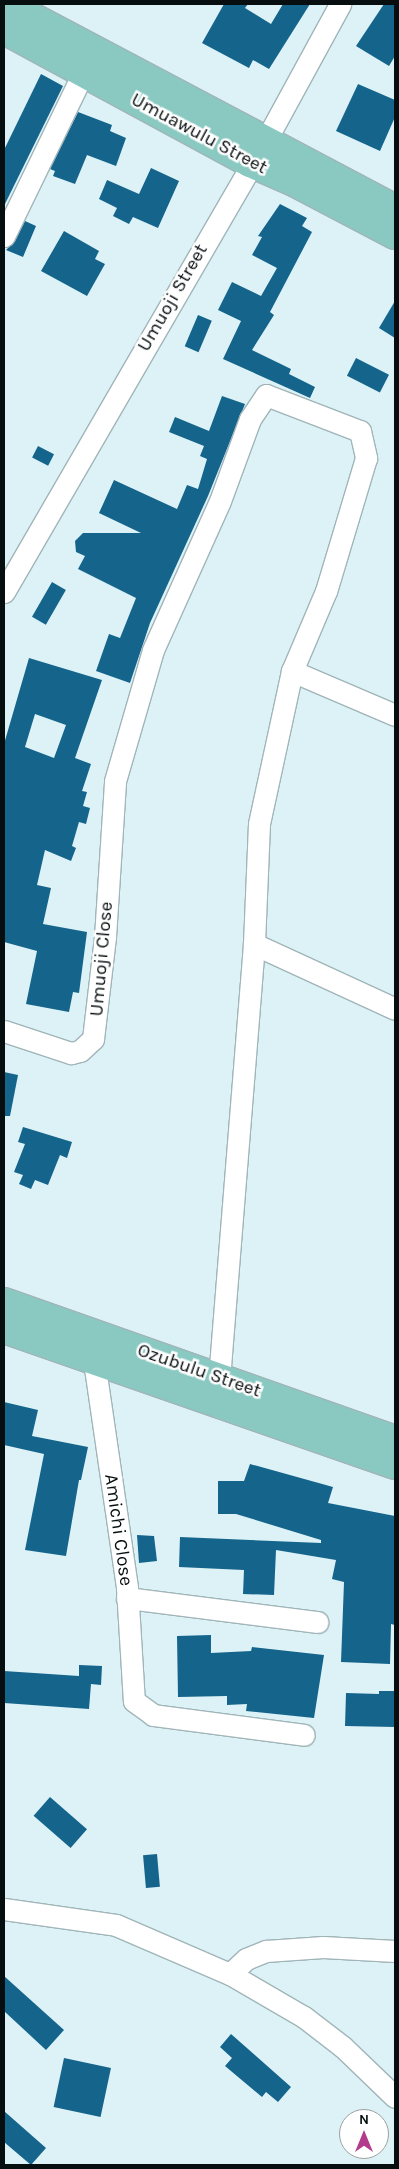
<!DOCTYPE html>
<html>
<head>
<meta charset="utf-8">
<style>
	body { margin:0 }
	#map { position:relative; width:399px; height:2169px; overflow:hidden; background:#dcf2f6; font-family:Karla,sans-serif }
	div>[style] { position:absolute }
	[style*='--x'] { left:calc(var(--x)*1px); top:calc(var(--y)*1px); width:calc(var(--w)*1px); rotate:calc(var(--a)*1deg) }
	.building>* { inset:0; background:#14648c; transform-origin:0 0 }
	.roads { filter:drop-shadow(1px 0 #a1b5b9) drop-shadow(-1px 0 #a1b5b9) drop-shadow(0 1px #a1b5b9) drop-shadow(0 -1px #a1b5b9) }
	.minor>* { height:21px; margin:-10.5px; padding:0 10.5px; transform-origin:10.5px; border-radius:10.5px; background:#fff }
	.major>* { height:28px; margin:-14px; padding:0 14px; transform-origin:14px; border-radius:14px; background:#8ac9c1 }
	span { translate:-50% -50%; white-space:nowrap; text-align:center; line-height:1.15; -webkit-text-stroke:5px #fff; paint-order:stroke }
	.street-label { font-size:19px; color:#070e0f }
	.frame { position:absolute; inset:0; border:5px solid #070e0f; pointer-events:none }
	.north { position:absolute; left:339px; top:2109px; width:50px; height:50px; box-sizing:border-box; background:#fff; border:1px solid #9c9f9f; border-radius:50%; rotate:0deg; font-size:14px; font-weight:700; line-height:20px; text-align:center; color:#070e0f }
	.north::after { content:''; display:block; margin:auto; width:18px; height:22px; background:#b33a8d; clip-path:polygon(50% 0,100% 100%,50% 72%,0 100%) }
</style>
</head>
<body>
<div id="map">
	<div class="building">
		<div style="clip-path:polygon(224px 4px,248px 4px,245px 8px,271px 24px,283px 4px,310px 4px,269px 69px,253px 60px,249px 68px,202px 43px)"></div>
		<div style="clip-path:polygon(384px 4px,395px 4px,395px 56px,389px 66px,356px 46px)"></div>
		<div style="clip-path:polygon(41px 74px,63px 86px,4px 206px,4px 150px)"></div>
		<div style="clip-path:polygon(358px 84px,395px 100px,395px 117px,380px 151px,336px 131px)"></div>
		<div style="clip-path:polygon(78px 112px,112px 125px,110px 131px,126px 138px,116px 166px,87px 155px,75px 184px,53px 176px,55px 171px,50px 169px)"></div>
		<div style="clip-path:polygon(151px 168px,179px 181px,158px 228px,133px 217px,129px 224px,113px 216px,117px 208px,99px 199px,107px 180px,139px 194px)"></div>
		<div style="clip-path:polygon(280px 204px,307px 218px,302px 226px,312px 232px,270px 312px,274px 315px,252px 350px,291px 369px,289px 374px,315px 387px,310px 398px,223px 359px,241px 321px,218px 310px,232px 282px,261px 296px,277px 268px,252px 255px,262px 237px,258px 236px)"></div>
		<div style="clip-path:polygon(25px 221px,36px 226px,23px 257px,6px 250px,15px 241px)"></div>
		<div style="clip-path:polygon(64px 231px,99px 251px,95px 259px,105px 264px,87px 296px,41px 271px)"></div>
		<div style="clip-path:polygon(395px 301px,395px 338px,379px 328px)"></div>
		<div style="left:198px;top:315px;width:15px;height:34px;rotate:23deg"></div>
		<div style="left:356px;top:358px;width:37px;height:20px;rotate:27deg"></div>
		<div style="clip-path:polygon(222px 396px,245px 404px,208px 496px,150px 623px,130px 683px,96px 671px,109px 634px,120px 638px,136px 598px,78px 569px,85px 556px,76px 552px,75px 541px,83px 533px,141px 533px,99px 513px,114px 480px,177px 509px,187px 485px,198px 489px,207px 459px,200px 456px,204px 446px,169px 432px,175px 417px,209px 431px)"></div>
		<div style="left:38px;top:446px;width:18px;height:13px;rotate:27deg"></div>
		<div style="left:52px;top:582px;width:16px;height:40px;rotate:30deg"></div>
		<div style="clip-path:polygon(evenodd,29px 658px,102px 680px,75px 758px,91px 764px,82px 791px,87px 792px,83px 806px,90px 808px,86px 824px,79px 822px,72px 846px,76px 848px,71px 861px,45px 850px,37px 885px,51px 888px,43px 924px,87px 932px,79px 993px,73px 992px,69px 1012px,26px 1004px,37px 951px,4px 942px,4px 744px,29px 658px,35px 714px,66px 725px,54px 758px,25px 747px,35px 714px)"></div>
		<div style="clip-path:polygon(4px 1072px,18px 1075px,10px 1116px,4px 1116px)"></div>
		<div style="clip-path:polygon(23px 1127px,72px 1142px,67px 1158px,60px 1155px,48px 1185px,35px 1180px,31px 1189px,19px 1184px,23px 1175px,14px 1172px,25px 1144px,18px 1142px)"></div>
		<div style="clip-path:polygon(4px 1402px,38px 1410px,32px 1436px,88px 1447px,81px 1480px,79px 1480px,66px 1556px,25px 1550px,44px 1454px,4px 1445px)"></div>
		<div style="clip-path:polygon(250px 1464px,333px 1487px,328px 1503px,395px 1516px,395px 1625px,391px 1624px,390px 1664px,341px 1662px,344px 1582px,332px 1579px,336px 1560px,276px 1550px,274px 1595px,243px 1594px,244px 1570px,179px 1567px,180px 1537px,321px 1543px,321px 1540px,236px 1514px,218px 1514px,218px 1481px,244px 1481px)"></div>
		<div style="clip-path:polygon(137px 1535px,154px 1536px,157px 1561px,139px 1563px)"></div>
		<div style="clip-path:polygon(211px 1635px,211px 1653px,251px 1651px,252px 1647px,324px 1655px,314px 1718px,246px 1711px,247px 1704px,227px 1705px,227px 1696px,178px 1697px,177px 1636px)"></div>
		<div style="clip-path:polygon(79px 1665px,102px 1666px,101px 1685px,91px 1684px,89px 1709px,4px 1703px,4px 1671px,79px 1676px)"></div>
		<div style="clip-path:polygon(379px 1691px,395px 1691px,395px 1727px,345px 1726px,346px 1693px,379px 1694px)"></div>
		<div style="left:50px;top:1797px;width:49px;height:25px;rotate:41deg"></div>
		<div style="left:157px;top:1854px;width:33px;height:14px;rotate:85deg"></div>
		<div style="clip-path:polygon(4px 1976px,64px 2030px,46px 2050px,4px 2011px)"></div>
		<div style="clip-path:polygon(231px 2034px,291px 2087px,278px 2102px,266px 2092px,262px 2097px,225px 2066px,232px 2058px,220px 2047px)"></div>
		<div style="left:64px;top:2058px;width:48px;height:50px;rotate:12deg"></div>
		<div style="clip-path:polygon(4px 2111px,46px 2148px,31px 2165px,4px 2142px)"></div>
	</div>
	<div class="roads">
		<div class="minor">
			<div style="--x:4;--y:236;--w:181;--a:-64.1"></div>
			<div style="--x:4;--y:592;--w:522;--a:-59.9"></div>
			<div style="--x:266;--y:140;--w:155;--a:-61.4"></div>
			<div style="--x:292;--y:671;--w:112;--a:23.1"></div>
			<div style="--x:254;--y:944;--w:155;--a:24.7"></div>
			<div style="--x:4;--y:1031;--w:71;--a:18.2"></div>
			<div style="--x:71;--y:1053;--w:9;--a:-13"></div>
			<div style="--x:80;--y:1051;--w:18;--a:-43"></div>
			<div style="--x:93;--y:1039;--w:103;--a:-83.3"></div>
			<div style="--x:105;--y:937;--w:156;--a:-86.3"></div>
			<div style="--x:115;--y:781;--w:136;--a:-73.8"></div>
			<div style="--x:153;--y:650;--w:163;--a:-65.8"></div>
			<div style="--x:220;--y:501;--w:87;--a:-69.9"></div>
			<div style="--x:250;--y:419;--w:29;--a:-56"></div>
			<div style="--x:266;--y:395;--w:101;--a:21"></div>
			<div style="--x:360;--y:431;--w:28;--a:77"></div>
			<div style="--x:366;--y:458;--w:139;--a:106.7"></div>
			<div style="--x:326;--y:591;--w:87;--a:113"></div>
			<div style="--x:292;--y:671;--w:157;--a:102.2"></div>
			<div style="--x:259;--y:824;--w:120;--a:92.4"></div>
			<div style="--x:254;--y:944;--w:434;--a:94.6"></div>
			<div style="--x:219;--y:1377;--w:15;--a:122"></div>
			<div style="--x:97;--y:1348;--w:13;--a:103"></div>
			<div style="--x:94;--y:1361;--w:229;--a:81.7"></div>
			<div style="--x:127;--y:1588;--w:113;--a:86.5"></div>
			<div style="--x:134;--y:1701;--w:24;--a:36"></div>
			<div style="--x:153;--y:1715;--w:152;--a:7.5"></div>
			<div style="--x:127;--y:1598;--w:192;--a:7.2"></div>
			<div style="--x:4;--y:1909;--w:113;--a:8.1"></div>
			<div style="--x:116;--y:1925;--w:124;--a:23.3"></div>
			<div style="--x:230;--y:1974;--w:86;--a:30.2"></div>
			<div style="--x:304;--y:2017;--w:49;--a:37.6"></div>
			<div style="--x:343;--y:2047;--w:72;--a:43.9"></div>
			<div style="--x:230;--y:1974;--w:22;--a:-43"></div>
			<div style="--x:246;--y:1959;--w:22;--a:-22"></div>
			<div style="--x:266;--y:1951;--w:57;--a:-4"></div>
			<div style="--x:323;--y:1947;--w:72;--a:3.2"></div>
		</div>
		<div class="major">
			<div style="--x:8;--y:4;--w:438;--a:27.9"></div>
			<div style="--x:4;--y:30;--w:280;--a:28.4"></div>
			<div style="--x:250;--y:163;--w:48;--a:23.4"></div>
			<div style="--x:294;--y:182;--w:114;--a:27.7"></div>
			<div style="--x:4;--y:1302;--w:415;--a:19.4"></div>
			<div style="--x:4;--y:1329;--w:414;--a:19.2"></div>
		</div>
	</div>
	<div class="street-label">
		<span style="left:199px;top:134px;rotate:28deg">Umuawulu Street</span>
		<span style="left:173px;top:298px;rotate:-60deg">Umuoji Street</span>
		<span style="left:102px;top:959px;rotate:-85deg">Umuoji Close</span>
		<span style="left:199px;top:1371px;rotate:19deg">Ozubulu Street</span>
		<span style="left:118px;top:1530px;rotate:82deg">Amichi Close</span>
	</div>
	<div class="frame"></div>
	<div class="north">N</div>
</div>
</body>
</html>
